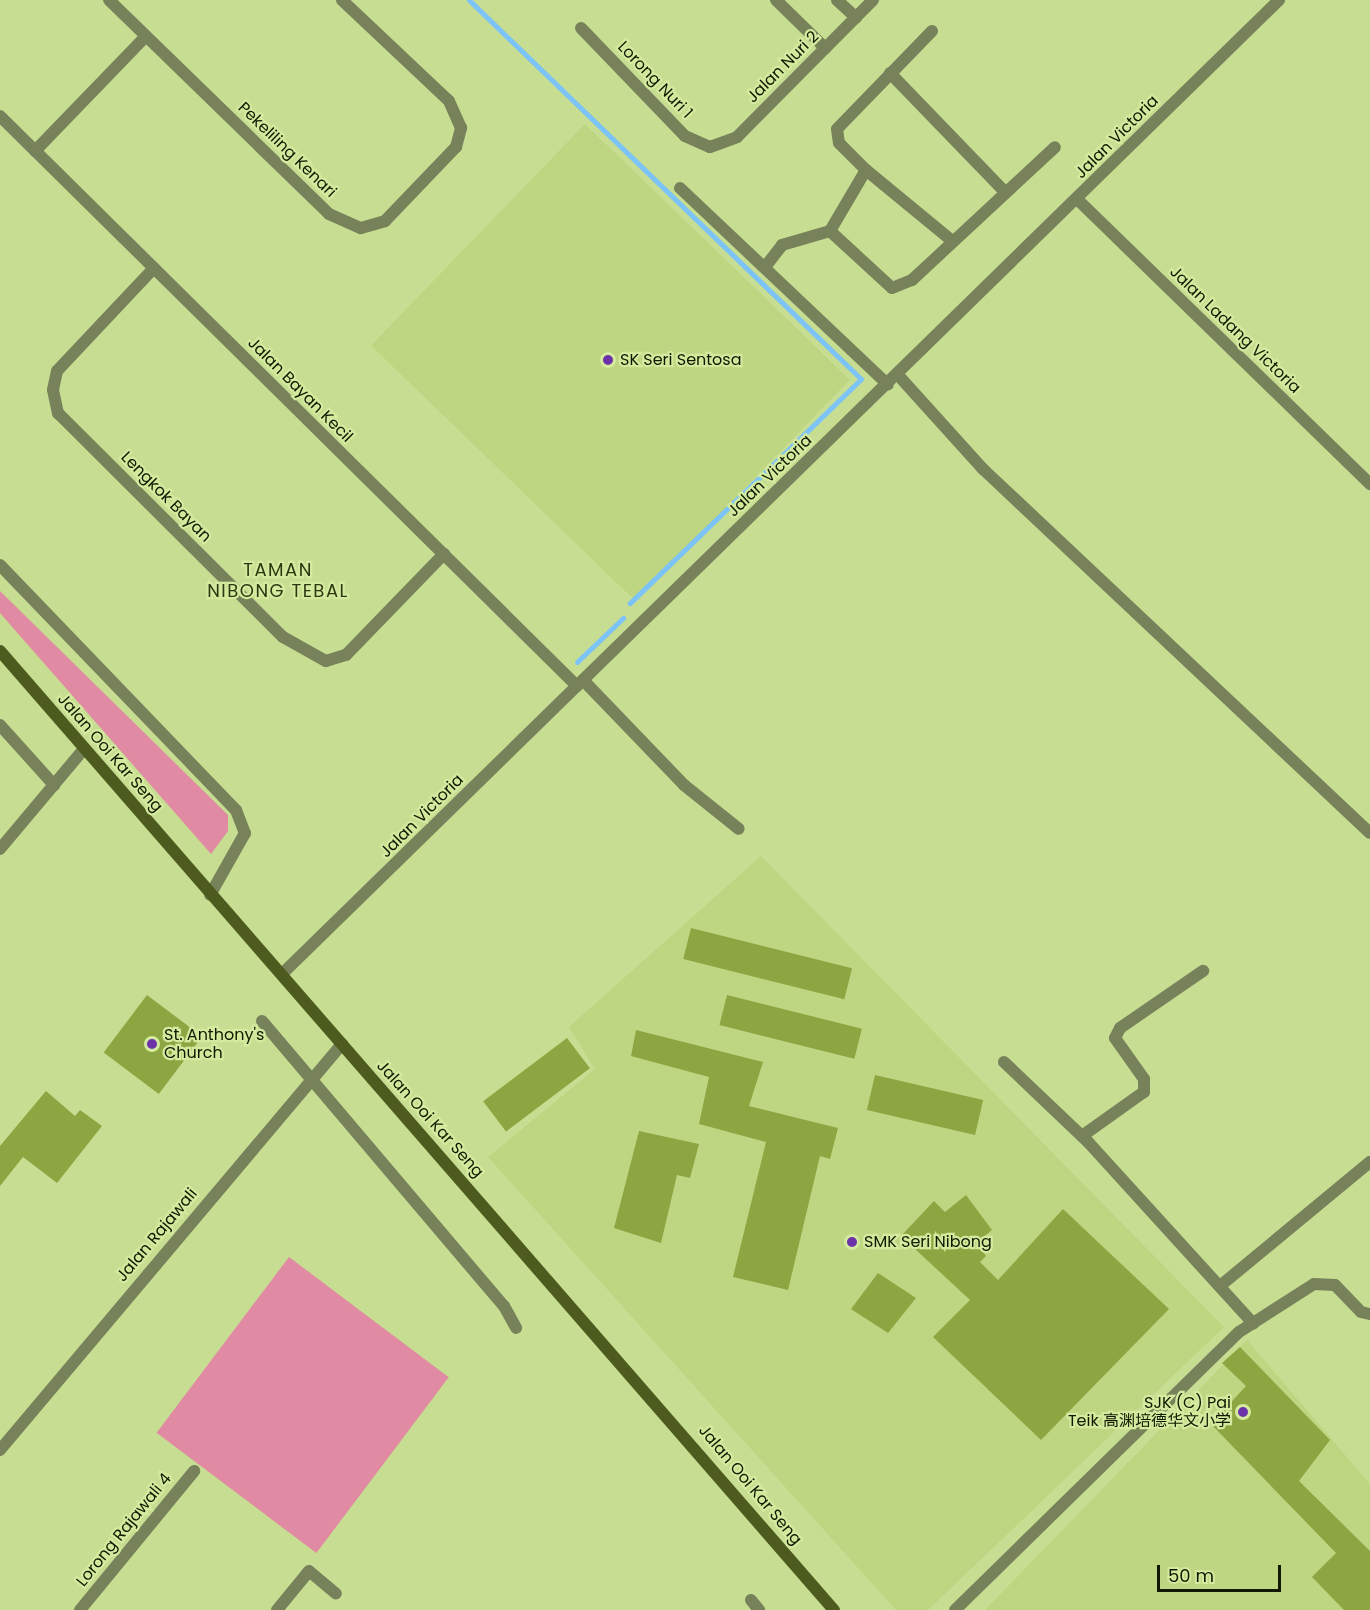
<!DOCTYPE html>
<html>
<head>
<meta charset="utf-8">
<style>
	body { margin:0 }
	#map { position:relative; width:1370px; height:1610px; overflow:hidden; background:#c7dd91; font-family:Poppins,"Noto Sans SC",sans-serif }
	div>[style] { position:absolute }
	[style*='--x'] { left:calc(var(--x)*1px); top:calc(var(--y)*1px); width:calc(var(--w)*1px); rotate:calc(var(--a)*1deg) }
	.built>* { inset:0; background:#bed682; transform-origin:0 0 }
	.green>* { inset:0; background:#e08ba3; transform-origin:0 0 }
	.stream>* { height:5px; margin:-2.5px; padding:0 2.5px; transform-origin:2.5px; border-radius:2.5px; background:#7cc3f8 }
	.building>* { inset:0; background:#8da642; transform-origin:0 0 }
	.minor>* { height:12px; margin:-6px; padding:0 6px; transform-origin:6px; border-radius:6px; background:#77825b }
	.tertiary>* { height:12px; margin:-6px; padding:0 6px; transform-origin:6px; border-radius:6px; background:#77825b }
	.secondary>* { height:12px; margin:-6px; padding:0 6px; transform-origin:6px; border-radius:6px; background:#4d5c1e }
	.dots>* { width:16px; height:16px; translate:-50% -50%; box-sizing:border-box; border:3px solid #d4ea9e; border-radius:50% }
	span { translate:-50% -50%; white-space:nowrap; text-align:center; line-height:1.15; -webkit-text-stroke:4.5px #d4ea9e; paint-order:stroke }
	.street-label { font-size:16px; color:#121900 }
	.poi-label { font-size:16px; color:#121900 }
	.left { translate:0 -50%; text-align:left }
	.right { translate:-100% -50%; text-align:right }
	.neighbourhood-label { font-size:18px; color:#2e3810; letter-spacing:1.5px }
	.scale { position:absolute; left:1157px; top:1565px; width:124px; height:27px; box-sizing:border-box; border:3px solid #121900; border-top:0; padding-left:8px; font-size:18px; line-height:21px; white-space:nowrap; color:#121900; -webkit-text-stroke:4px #d4ea9e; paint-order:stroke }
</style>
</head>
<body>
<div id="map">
	<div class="built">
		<div style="left:585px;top:124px;width:368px;height:308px;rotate:44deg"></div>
		<div style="clip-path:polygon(761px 856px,1224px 1327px,928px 1610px,896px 1610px,488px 1157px,595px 1069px,569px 1027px)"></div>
		<div style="clip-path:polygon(1247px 1340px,1370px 1484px,1370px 1610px,985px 1610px)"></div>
	</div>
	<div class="green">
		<div style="clip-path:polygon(0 591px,228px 815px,228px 831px,211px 854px,0 613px)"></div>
		<div style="left:289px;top:1257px;width:200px;height:220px;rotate:37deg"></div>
	</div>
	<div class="stream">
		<div style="--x:469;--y:0;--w:545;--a:44.03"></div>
		<div style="--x:861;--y:379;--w:322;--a:135.9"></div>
		<div style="--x:577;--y:662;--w:64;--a:-43.7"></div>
	</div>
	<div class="building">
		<div style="left:691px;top:928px;width:166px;height:32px;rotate:14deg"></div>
		<div style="left:147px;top:995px;width:69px;height:72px;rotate:37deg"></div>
		<div style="left:727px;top:995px;width:139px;height:31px;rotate:14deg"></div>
		<div style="clip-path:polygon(636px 1030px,763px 1062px,749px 1106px,838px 1128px,830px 1159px,820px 1156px,788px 1290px,733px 1277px,766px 1142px,699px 1124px,709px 1077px,631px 1056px)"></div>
		<div style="left:567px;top:1038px;width:38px;height:105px;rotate:53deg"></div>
		<div style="left:875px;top:1075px;width:111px;height:36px;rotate:13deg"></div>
		<div style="clip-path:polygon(46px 1091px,75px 1116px,80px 1110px,102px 1126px,57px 1183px,23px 1157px,0 1186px,0 1146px)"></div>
		<div style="clip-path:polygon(639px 1131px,699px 1144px,690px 1178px,677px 1175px,661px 1243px,614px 1228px)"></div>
		<div style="clip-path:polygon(966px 1195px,992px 1230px,977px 1242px,986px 1256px,980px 1262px,998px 1280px,1063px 1209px,1169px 1309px,1041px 1440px,933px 1337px,970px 1300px,901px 1236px,934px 1201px,945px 1212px)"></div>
		<div style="clip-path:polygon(878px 1273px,916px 1298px,888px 1333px,851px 1309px)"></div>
		<div style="clip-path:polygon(1240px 1347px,1330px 1440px,1299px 1481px,1370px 1551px,1370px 1610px,1344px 1610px,1312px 1577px,1336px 1553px,1211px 1424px,1246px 1386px,1222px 1363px)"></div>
	</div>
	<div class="minor">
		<div style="--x:109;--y:0;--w:307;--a:44.2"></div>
		<div style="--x:329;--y:214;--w:35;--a:24"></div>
		<div style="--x:361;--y:228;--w:25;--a:-16"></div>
		<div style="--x:385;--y:221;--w:103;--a:-46.2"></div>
		<div style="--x:456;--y:147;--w:20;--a:-75"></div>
		<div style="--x:461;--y:128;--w:30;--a:-114"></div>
		<div style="--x:449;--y:101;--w:147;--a:-136.7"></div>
		<div style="--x:776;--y:0;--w:69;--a:44.4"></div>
		<div style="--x:837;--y:0;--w:26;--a:43"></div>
		<div style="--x:581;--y:28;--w:150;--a:46.1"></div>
		<div style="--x:685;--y:136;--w:27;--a:24"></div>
		<div style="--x:710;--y:147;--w:29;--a:-20"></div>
		<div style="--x:737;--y:137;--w:193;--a:-45.2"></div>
		<div style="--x:932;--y:31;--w:136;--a:134.1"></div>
		<div style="--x:837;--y:129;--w:14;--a:82"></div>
		<div style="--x:839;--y:143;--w:38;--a:45"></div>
		<div style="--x:866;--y:170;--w:112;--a:39.5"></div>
		<div style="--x:890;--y:73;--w:165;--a:46"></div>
		<div style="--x:0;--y:116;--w:811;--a:44.65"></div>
		<div style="--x:35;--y:151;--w:158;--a:-46"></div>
		<div style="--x:680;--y:188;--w:286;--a:43.4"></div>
		<div style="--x:1077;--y:199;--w:409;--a:44.2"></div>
		<div style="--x:830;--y:231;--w:84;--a:42.6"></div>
		<div style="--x:892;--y:288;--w:22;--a:-22"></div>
		<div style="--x:912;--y:280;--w:195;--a:-42.9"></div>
		<div style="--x:765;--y:267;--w:28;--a:-52"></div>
		<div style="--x:782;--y:245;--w:50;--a:-16.3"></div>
		<div style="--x:830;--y:231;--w:71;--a:-59.5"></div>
		<div style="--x:154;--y:268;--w:141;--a:133.3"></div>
		<div style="--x:57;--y:371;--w:19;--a:102"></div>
		<div style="--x:53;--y:390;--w:24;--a:78"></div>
		<div style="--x:58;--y:413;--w:317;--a:44.9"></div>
		<div style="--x:283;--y:637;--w:49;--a:29.2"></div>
		<div style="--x:326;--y:661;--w:21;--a:-17"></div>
		<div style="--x:346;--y:655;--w:141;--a:-45.9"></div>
		<div style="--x:898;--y:375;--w:127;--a:47.9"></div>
		<div style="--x:983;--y:469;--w:531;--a:43.25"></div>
		<div style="--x:0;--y:565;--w:340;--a:46.1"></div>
		<div style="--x:236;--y:810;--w:25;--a:69"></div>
		<div style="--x:245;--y:833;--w:71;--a:119.4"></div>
		<div style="--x:583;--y:680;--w:146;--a:46.1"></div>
		<div style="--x:684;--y:785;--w:70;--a:38.7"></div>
		<div style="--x:0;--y:725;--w:81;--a:48"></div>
		<div style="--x:0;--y:849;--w:131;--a:-50"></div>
		<div style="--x:262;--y:1021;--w:374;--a:49.7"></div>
		<div style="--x:504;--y:1306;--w:25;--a:61"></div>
		<div style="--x:1004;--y:1062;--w:117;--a:43.6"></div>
		<div style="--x:1089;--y:1143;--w:244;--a:47.7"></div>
		<div style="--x:1082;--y:1136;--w:76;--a:-35.4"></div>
		<div style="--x:1144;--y:1092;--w:13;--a:-90"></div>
		<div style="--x:1144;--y:1079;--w:50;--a:-125.3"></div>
		<div style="--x:1115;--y:1038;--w:11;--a:-63"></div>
		<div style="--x:1120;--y:1028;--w:101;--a:-34.5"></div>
		<div style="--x:1220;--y:1286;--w:195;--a:-39.6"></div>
		<div style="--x:0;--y:1450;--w:531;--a:-49.89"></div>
		<div style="--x:751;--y:1600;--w:13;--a:51"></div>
		<div style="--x:80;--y:1610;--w:180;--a:-50.6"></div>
		<div style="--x:277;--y:1610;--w:50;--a:-50.6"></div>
		<div style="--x:309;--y:1571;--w:35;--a:40"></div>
		<div style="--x:955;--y:1610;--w:397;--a:-44.4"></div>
		<div style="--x:1239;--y:1332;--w:89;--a:-32.6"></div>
		<div style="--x:1314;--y:1284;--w:21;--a:3"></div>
		<div style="--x:1335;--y:1285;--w:37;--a:46"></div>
		<div style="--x:1361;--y:1312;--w:9;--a:13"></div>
	</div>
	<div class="tertiary">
		<div style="--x:282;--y:974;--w:1394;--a:-44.33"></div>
	</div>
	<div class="secondary">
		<div style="--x:0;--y:651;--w:1271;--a:48.99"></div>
	</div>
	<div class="dots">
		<div style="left:608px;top:360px;background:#6c33a9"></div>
		<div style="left:152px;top:1044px;background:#6c33a9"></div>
		<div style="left:852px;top:1242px;background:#6c33a9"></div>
		<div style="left:1243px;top:1412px;background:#6c33a9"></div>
	</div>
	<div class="street-label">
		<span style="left:783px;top:67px;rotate:-45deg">Jalan Nuri 2</span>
		<span style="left:655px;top:80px;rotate:46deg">Lorong Nuri 1</span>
		<span style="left:1117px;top:137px;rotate:-45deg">Jalan Victoria</span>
		<span style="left:287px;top:150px;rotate:44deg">Pekeliling Kenari</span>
		<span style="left:1235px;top:330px;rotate:44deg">Jalan Ladang Victoria</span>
		<span style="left:300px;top:390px;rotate:45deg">Jalan Bayan Kecil</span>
		<span style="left:770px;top:476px;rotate:-44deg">Jalan Victoria</span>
		<span style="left:166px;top:497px;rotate:45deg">Lengkok Bayan</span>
		<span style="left:110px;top:753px;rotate:49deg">Jalan Ooi Kar Seng</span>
		<span style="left:422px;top:816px;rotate:-45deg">Jalan Victoria</span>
		<span style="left:430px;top:1119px;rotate:48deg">Jalan Ooi Kar Seng</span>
		<span style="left:157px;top:1235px;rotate:-50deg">Jalan Rajawali</span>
		<span style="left:750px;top:1485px;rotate:50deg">Jalan Ooi Kar Seng</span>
		<span style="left:124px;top:1530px;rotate:-51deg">Lorong Rajawali 4</span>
	</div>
	<div class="poi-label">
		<span class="left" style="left:620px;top:360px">SK Seri Sentosa</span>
		<span class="left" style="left:164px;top:1044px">St. Anthony's<br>Church</span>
		<span class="left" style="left:864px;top:1242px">SMK Seri Nibong</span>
		<span class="right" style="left:1231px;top:1412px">SJK (C) Pai<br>Teik 高渊培德华文小学</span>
	</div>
	<div class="neighbourhood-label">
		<span style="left:278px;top:581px">TAMAN<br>NIBONG TEBAL</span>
	</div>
	<div class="scale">50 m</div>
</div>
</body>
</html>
